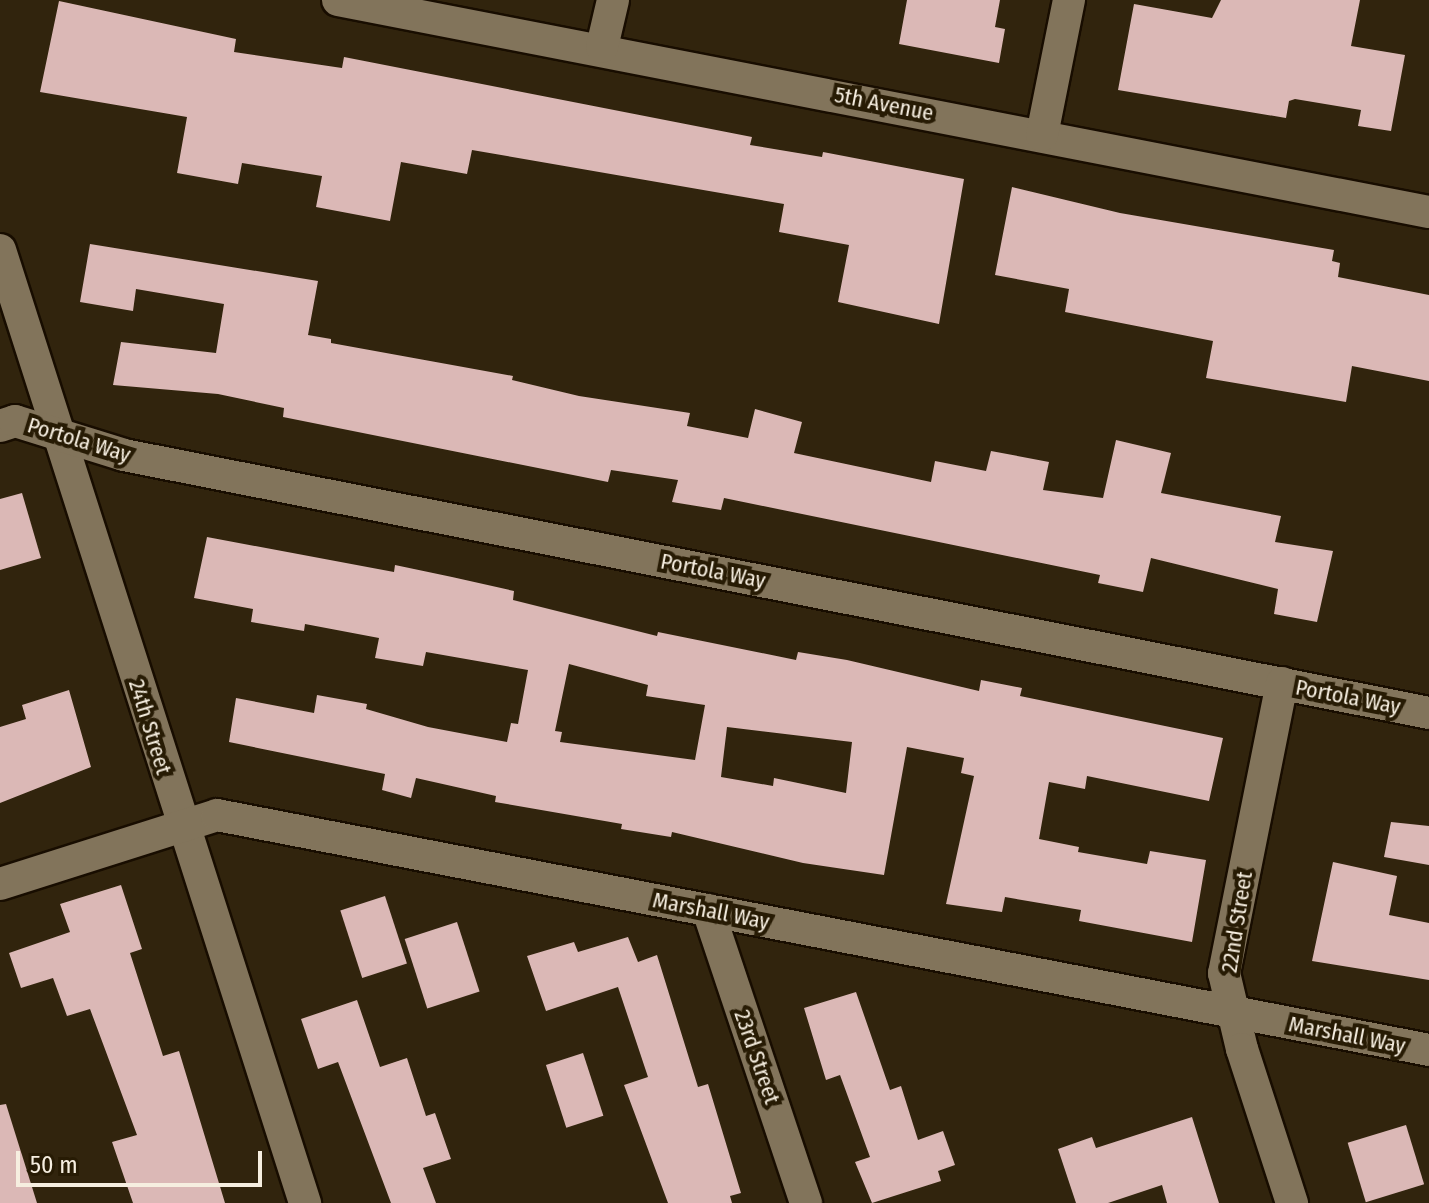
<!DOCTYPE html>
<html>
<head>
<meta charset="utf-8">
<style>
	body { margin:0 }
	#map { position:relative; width:1429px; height:1203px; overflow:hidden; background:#31240d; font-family:"Fira Sans Condensed",sans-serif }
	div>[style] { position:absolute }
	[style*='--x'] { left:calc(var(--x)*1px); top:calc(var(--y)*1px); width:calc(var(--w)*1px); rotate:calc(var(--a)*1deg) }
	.building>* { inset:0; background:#dbb8b6; transform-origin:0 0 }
	.roads { filter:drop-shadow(2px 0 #180d00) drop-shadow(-2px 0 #180d00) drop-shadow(0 2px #180d00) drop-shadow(0 -2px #180d00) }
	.street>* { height:32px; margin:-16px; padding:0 16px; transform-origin:16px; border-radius:16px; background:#82745b }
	span { translate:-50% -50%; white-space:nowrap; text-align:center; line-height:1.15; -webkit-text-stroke:8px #271b04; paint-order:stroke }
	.street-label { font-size:22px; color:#f6eee0 }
	.scale { position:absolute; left:16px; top:1151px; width:246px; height:36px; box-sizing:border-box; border:4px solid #f6eee0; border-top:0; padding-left:10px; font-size:24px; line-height:28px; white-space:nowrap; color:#f6eee0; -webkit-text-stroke:6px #271b04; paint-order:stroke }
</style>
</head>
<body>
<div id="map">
	<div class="building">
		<div style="clip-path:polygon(907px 0,1000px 0,995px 27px,1005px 29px,999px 63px,899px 44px)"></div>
		<div style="clip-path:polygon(1221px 0,1360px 0,1351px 46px,1405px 55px,1391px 131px,1358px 126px,1361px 110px,1295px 99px,1289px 101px,1286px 118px,1118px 90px,1134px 4px,1212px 18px)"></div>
		<div style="clip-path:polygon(59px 1px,236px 39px,234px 52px,342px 68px,344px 57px,752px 137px,750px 145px,822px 157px,823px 152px,964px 179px,939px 324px,838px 302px,849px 245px,779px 232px,784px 204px,472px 150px,467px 174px,401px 162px,390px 221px,316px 207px,322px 176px,242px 163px,238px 184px,177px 173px,187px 117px,40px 92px)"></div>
		<div style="clip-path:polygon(1012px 187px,1120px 213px,1334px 250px,1332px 261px,1340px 263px,1338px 277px,1429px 295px,1429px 381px,1352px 366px,1346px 402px,1206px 378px,1213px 341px,1065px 312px,1069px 289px,995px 275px)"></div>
		<div style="clip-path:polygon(90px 244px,318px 281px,308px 335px,331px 339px,331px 343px,513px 376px,512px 380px,579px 396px,690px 413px,687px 426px,748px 438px,755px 409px,802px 422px,794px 453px,931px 482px,935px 461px,986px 471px,991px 451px,1049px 462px,1043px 490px,1103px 498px,1116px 440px,1171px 453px,1161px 493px,1281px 516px,1275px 542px,1333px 551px,1317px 622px,1274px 614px,1278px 589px,1151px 558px,1143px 592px,1098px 583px,1100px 575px,724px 498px,721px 510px,672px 502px,678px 480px,611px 470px,608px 482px,283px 417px,284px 408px,218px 394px,113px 385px,121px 342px,216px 353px,224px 304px,136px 289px,133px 311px,80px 302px)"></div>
		<div style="clip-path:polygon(22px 493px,41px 558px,0 570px,0 499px)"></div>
		<div style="clip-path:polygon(evenodd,207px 537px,394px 572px,395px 565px,452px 577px,514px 591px,513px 600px,657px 636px,658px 632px,796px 660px,798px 652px,847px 660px,979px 691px,981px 680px,1022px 688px,1020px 696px,1223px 738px,1209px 801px,1087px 776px,1085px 789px,1049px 782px,1039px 839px,1079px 847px,1078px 852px,1147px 864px,1150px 851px,1206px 860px,1192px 942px,1079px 921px,1081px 910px,1005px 897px,1002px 912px,946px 904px,974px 776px,961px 773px,964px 758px,907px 747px,884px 875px,803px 863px,672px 832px,671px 837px,621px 829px,622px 824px,495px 802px,496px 796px,416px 778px,411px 798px,382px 790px,385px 774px,229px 742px,236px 698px,314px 713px,317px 695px,367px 704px,366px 709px,428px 727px,507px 742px,511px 723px,518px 724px,528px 670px,426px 652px,423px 666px,375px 658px,379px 638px,305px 624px,304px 631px,251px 622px,253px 609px,194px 598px,207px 537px,569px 664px,648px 685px,646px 696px,705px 705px,695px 760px,560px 742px,562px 732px,555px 731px,569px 664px,207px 537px,727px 727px,852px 742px,846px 793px,774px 778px,773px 786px,721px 777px,727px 727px)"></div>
		<div style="clip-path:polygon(69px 690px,91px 767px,0 803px,0 727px,26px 719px,22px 705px)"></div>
		<div style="clip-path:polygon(1391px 822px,1429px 826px,1429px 865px,1384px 857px)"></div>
		<div style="clip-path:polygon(1333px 862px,1397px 876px,1389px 915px,1429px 923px,1429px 980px,1312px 961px)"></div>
		<div style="clip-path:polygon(121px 885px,142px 949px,130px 953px,163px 1056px,179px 1051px,225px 1203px,133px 1203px,112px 1142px,137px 1135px,90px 1009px,67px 1016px,53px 978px,21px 988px,9px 953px,70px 932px,60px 904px)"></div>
		<div style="left:385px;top:896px;width:71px;height:47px;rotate:72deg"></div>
		<div style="left:457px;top:922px;width:73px;height:55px;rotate:72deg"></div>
		<div style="clip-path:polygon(628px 937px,638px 962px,657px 955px,698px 1087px,708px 1084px,741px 1193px,730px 1196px,732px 1203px,668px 1203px,624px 1085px,648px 1077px,618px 987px,546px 1011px,527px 956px,574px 942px,578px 952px)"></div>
		<div style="clip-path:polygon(856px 992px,890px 1090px,901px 1086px,918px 1140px,943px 1131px,955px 1165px,938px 1171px,941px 1181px,872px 1203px,855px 1162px,870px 1157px,840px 1075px,826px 1080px,804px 1008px)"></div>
		<div style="clip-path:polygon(357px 1000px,380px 1067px,407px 1058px,426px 1116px,435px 1113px,451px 1159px,423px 1168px,436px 1203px,391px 1203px,338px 1062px,318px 1069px,301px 1019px)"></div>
		<div style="left:583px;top:1053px;width:66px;height:39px;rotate:72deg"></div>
		<div style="clip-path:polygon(6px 1104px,37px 1203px,0 1203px,0 1105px)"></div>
		<div style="clip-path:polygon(1192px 1117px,1219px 1203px,1167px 1203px,1162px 1185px,1108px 1203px,1076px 1203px,1058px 1149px,1092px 1137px,1096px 1148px)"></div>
		<div style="left:1406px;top:1125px;width:62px;height:61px;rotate:73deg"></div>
	</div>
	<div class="roads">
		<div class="street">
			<div style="--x:338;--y:0;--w:1111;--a:11"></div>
			<div style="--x:602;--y:47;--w:48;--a:-76.8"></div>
			<div style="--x:1042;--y:135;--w:138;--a:-78.7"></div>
			<div style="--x:0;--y:250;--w:1001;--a:72.25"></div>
			<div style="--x:0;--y:426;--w:16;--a:-18"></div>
			<div style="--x:15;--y:421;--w:114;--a:17.3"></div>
			<div style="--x:124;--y:455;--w:1330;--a:11.18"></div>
			<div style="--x:1282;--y:683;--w:296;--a:101.3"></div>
			<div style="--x:1224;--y:973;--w:78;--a:76.7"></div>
			<div style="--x:1242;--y:1049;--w:162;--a:72"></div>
			<div style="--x:0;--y:884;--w:228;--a:-17.6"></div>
			<div style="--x:217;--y:815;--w:1235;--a:10.97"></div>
			<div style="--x:708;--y:910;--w:309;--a:71.5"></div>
		</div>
	</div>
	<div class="street-label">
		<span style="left:884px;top:104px;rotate:11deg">5th Avenue</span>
		<span style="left:79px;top:440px;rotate:17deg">Portola Way</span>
		<span style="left:713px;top:571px;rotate:11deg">Portola Way</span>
		<span style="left:1348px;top:697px;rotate:11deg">Portola Way</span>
		<span style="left:150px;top:727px;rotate:73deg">24th Street</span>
		<span style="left:711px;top:911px;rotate:11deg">Marshall Way</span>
		<span style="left:1237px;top:922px;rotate:-81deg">22nd Street</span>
		<span style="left:1347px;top:1035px;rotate:11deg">Marshall Way</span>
		<span style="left:757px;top:1057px;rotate:71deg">23rd Street</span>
	</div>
	<div class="scale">50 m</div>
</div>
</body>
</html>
